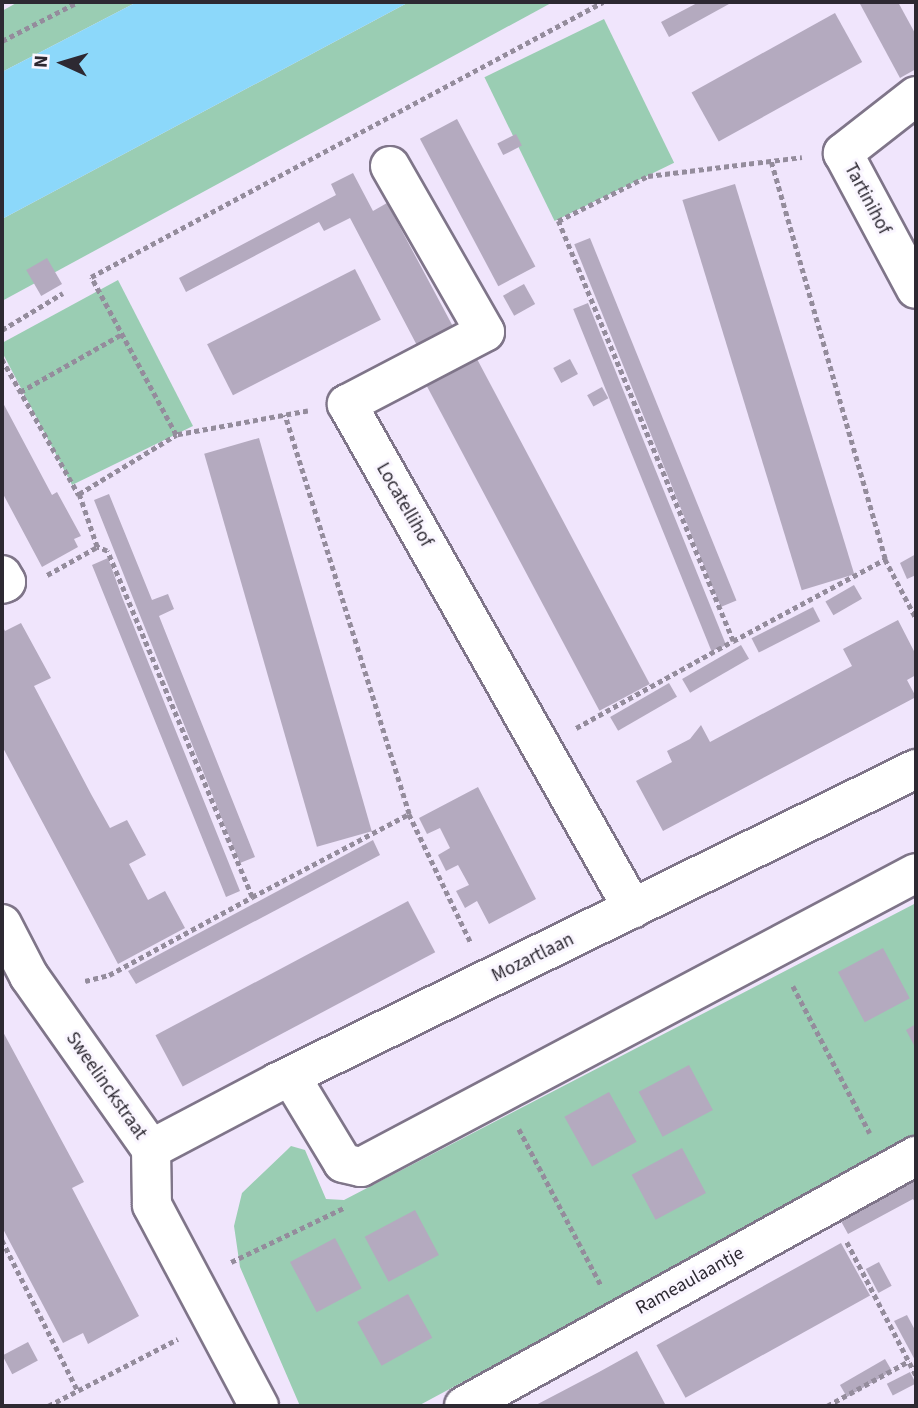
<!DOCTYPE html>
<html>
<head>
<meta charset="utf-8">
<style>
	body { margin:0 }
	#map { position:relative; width:918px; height:1408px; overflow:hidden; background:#f0e5fc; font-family:"Source Sans 3",sans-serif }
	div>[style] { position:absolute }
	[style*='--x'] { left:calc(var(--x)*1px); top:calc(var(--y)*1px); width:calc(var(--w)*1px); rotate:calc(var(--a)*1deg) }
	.green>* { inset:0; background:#9acdb3; transform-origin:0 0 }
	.water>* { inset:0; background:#8cd8fa }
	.building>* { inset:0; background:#b4aabf; transform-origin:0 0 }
	.path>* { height:4.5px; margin-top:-2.25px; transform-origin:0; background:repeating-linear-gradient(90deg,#948c9c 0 5px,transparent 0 8.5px) }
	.roads { filter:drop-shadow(2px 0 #7f7589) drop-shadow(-2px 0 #7f7589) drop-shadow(0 2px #7f7589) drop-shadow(0 -2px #7f7589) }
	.minor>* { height:38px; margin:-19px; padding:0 19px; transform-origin:19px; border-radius:19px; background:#fff }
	span { translate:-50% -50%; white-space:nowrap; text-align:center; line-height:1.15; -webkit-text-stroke:6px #faf6ff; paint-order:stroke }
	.street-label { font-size:19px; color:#2d2932 }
	.frame { position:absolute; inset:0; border:4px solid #2d2932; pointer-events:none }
	.north { position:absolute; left:28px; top:28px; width:70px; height:70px; -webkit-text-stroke:5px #faf6ff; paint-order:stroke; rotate:274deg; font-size:19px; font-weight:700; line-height:28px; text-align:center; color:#2d2932 }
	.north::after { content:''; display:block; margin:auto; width:24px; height:32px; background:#2d2932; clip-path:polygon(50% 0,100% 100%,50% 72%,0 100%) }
</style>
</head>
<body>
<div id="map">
	<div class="green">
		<div style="clip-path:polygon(18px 2px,137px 2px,2px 72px,2px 11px)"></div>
		<div style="clip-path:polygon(409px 2px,553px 2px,2px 301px,2px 219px)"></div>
		<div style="left:604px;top:19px;width:160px;height:133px;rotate:64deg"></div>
		<div style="clip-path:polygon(118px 280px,193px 426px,72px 485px,2px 352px,2px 343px)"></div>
		<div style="clip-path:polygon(916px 903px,916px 1138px,418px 1406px,300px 1406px,240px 1267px,234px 1226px,242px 1193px,287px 1150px,291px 1146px,305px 1150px,326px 1199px,344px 1200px)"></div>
	</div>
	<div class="water">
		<div style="clip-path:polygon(137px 2px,409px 2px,2px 219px,2px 72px)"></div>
	</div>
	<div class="building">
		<div style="clip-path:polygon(699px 2px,729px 4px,669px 37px,661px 22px)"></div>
		<div style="clip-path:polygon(859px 2px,898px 2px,916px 35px,916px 69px,900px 78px)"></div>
		<div style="left:835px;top:13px;width:56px;height:164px;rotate:61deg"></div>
		<div style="left:457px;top:119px;width:167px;height:42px;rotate:62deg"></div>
		<div style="left:516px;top:134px;width:13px;height:21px;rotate:63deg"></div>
		<div style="clip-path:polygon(353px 173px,373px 211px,387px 203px,457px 334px,421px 353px,350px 218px,324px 231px,319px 222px,186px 292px,179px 278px,336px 195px,331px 184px)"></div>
		<div style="left:735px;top:184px;width:408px;height:55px;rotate:73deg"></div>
		<div style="left:590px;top:238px;width:391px;height:17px;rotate:68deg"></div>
		<div style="left:47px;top:258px;width:30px;height:24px;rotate:60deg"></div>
		<div style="left:355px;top:269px;width:57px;height:166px;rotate:63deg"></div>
		<div style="left:524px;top:284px;width:23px;height:24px;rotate:61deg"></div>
		<div style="left:588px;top:303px;width:369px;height:16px;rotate:68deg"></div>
		<div style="left:477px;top:359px;width:368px;height:57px;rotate:62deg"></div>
		<div style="left:570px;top:359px;width:17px;height:19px;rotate:62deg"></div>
		<div style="left:602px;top:387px;width:13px;height:17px;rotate:61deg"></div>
		<div style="clip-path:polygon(2px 401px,52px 495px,57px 492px,81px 536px,74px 539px,78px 547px,42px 567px,2px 492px)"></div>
		<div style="left:259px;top:438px;width:409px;height:57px;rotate:74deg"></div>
		<div style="clip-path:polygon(109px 494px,152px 600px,168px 594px,174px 609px,159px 616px,255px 857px,240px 863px,137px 608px,94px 500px)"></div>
		<div style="clip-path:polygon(916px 554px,916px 575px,907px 579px,900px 563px)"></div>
		<div style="clip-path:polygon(108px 558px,122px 597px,240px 891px,226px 897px,92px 565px)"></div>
		<div style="left:854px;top:585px;width:16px;height:33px;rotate:60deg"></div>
		<div style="left:813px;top:607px;width:16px;height:69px;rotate:63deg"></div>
		<div style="clip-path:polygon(898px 620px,916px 655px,916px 675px,907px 680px,916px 697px,663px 831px,636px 781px,672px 762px,667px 751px,690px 739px,701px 725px,710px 742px,852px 666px,843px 649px)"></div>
		<div style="clip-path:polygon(21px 623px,51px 678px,34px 686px,91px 794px,110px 828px,127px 820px,146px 855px,129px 864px,148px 900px,165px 891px,185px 928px,118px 964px,2px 746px,2px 625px,5px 631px)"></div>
		<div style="left:741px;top:645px;width:16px;height:68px;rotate:60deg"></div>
		<div style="left:669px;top:683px;width:16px;height:68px;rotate:60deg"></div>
		<div style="clip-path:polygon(478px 787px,536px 899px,489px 924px,477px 901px,465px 908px,456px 891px,469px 885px,458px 865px,446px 871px,438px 855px,450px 848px,440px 828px,427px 834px,419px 818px)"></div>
		<div style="clip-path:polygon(373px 840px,380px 855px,346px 873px,136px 984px,128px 971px)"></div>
		<div style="left:408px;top:901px;width:58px;height:286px;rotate:62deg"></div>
		<div style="left:883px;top:948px;width:57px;height:51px;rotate:62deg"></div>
		<div style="clip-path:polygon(916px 1024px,916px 1049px,906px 1030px)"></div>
		<div style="clip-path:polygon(2px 1030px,84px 1182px,72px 1188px,139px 1316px,88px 1344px,83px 1333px,63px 1343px,2px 1227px)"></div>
		<div style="left:689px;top:1065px;width:51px;height:57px;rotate:62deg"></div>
		<div style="left:609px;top:1092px;width:57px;height:51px;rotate:61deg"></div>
		<div style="left:682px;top:1148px;width:51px;height:57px;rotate:62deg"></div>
		<div style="clip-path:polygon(916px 1170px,916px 1204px,913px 1199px,848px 1234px,836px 1212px)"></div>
		<div style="left:415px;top:1210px;width:51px;height:57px;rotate:62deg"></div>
		<div style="left:335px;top:1238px;width:57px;height:51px;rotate:62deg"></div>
		<div style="left:841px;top:1243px;width:60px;height:211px;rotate:61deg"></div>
		<div style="left:879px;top:1262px;width:27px;height:15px;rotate:62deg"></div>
		<div style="left:408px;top:1294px;width:50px;height:58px;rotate:61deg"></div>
		<div style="clip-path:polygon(907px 1315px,916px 1332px,916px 1362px,894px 1321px)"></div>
		<div style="left:28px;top:1342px;width:21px;height:29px;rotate:62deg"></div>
		<div style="clip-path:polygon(637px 1351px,665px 1404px,534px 1406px,599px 1372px)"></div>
		<div style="left:885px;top:1359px;width:14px;height:52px;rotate:60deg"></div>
		<div style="left:910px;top:1372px;width:13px;height:26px;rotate:63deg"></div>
	</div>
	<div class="path">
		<div style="--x:2;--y:41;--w:85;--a:-27.2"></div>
		<div style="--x:2;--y:330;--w:71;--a:-31.2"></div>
		<div style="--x:2;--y:359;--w:156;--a:60.5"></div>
		<div style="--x:20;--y:392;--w:117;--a:-29.6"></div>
		<div style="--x:308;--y:411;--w:134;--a:169.7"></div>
		<div style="--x:176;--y:435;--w:179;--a:-118.3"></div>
		<div style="--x:91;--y:277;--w:581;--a:-28.24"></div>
		<div style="--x:885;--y:559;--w:67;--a:62.3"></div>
		<div style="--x:47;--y:575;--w:57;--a:-29.2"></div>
		<div style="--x:97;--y:547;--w:56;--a:-108.8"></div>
		<div style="--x:79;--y:494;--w:114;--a:-31.3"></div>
		<div style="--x:733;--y:641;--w:173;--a:-28.3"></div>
		<div style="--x:885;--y:559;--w:414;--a:-106"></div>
		<div style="--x:576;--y:728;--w:179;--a:-29"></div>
		<div style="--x:733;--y:641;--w:455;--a:-112.6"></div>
		<div style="--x:558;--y:221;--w:101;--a:-26.6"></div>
		<div style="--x:648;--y:176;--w:155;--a:-7"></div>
		<div style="--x:409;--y:814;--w:143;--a:64.3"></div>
		<div style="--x:252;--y:897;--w:178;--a:-27.9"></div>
		<div style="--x:409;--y:814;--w:418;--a:-107.3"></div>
		<div style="--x:85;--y:981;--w:25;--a:-14"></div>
		<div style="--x:109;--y:975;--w:163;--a:-28.6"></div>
		<div style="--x:252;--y:897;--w:375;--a:-112.7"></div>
		<div style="--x:107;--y:551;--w:11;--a:-158"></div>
		<div style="--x:793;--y:986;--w:166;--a:62.4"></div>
		<div style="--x:519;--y:1129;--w:176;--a:62.3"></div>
		<div style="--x:2;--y:1240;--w:169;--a:63.3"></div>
		<div style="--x:847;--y:1242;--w:150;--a:62.6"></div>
		<div style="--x:231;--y:1262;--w:127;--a:-25.6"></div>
		<div style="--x:48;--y:1406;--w:146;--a:-27.3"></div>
		<div style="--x:827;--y:1406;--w:94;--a:-28.8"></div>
	</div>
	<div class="roads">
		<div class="minor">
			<div style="--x:916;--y:96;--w:93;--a:142"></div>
			<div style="--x:843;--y:153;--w:154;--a:61.8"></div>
			<div style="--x:390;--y:166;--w:191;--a:60.2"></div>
			<div style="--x:485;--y:332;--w:156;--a:152.4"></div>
			<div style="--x:347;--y:404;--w:580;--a:60.48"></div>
			<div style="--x:2;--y:575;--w:8;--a:60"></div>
			<div style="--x:6;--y:582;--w:4;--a:153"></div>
			<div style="--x:2;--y:924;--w:59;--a:62.6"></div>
			<div style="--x:29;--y:976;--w:212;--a:54.8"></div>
			<div style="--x:151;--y:1149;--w:56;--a:89"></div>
			<div style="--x:152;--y:1205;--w:228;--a:62"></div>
			<div style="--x:291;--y:1077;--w:100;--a:58.8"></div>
			<div style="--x:343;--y:1163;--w:18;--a:13"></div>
			<div style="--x:361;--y:1167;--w:628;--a:-27.91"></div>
			<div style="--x:151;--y:1149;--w:144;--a:-27.8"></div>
			<div style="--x:278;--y:1082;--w:711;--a:-26.13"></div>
			<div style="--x:464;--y:1406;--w:517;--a:-28.95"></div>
		</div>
	</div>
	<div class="street-label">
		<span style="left:867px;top:199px;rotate:62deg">Tartinihof</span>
		<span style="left:404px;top:505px;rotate:60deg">Locatellihof</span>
		<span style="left:533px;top:958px;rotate:-26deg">Mozartlaan</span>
		<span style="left:106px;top:1086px;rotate:55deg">Sweelinckstraat</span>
		<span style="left:690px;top:1281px;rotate:-29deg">Rameaulaantje</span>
	</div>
	<div class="frame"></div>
	<div class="north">N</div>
</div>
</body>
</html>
